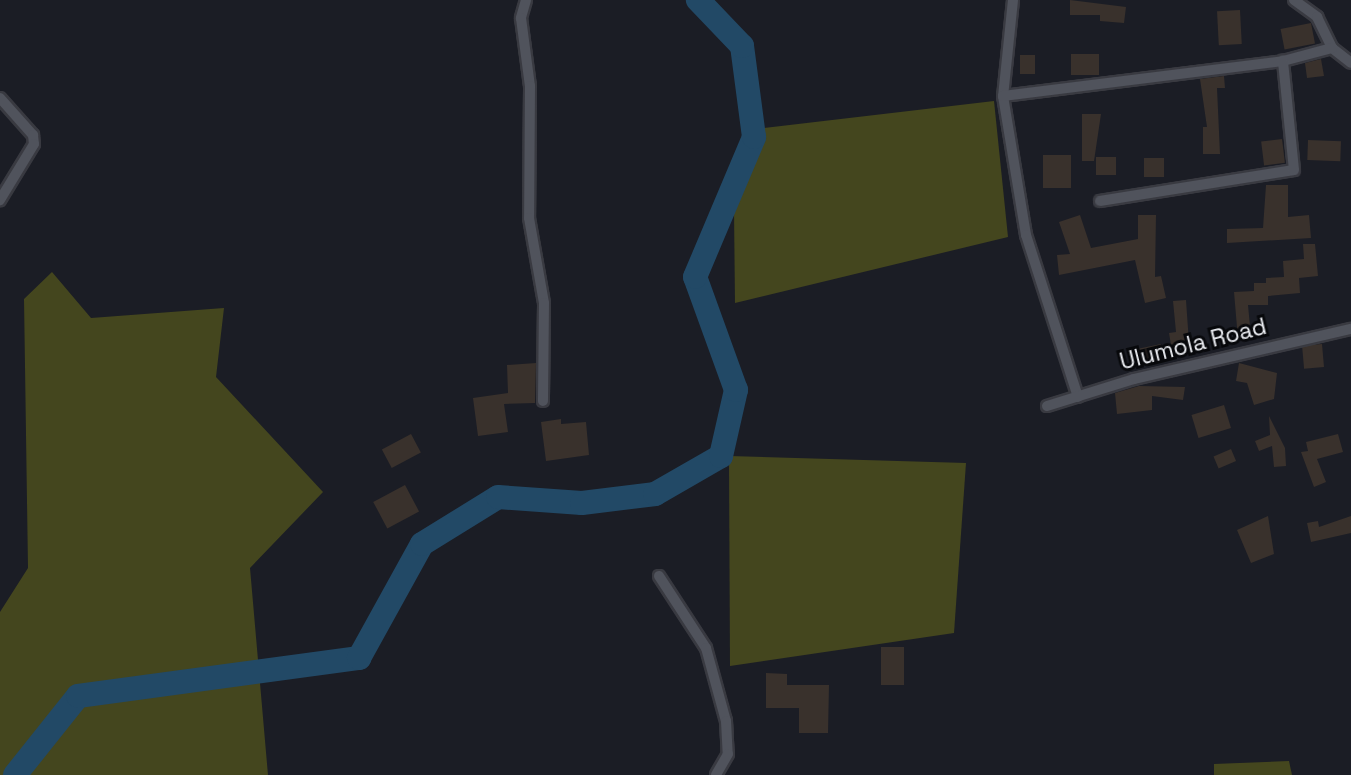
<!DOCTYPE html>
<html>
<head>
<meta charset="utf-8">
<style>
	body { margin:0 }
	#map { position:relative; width:1351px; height:775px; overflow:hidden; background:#1b1d25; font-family:"Space Grotesk",sans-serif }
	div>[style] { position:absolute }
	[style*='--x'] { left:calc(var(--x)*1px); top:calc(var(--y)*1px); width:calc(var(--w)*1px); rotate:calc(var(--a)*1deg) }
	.green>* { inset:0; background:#44461e }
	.river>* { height:24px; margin:-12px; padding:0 12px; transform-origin:12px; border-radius:12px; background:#224966 }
	.building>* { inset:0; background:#39312c; transform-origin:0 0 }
	.roads { filter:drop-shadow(2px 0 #393a41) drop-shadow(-2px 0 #393a41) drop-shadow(0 2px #393a41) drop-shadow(0 -2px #393a41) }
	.minor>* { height:10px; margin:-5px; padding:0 5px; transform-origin:5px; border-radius:5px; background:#50535c }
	span { translate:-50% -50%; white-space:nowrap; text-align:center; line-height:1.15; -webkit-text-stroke:6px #07080b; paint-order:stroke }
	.street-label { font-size:23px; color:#eff1f6 }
</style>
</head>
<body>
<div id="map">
	<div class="green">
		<div style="clip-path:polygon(994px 101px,1008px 237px,735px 303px,734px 210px,764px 128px)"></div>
		<div style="clip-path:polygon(52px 272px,91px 318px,224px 308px,216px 377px,323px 492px,250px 568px,268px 775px,0 775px,0 612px,28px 568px,24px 299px)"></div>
		<div style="clip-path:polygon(729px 456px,966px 463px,954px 633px,730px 666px)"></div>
		<div style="clip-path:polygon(1289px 761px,1292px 775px,1214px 775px,1214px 764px)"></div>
	</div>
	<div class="river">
		<div style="--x:15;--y:775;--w:101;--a:-51.4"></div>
		<div style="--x:78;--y:696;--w:284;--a:-7.7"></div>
		<div style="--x:359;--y:658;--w:130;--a:-61.1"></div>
		<div style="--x:422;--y:544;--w:89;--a:-31.7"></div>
		<div style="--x:498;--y:497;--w:84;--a:4.1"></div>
		<div style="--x:582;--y:503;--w:74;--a:-7"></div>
		<div style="--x:655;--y:494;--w:76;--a:-29.9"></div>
		<div style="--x:721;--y:456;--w:68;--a:-77.2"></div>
		<div style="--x:736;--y:390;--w:120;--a:-109.9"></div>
		<div style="--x:695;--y:277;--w:152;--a:-67.1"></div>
		<div style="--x:754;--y:137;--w:92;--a:-97.5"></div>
		<div style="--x:742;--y:46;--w:64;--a:-133.7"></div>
	</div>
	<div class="building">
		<div style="clip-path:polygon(1070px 0,1126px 7px,1124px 23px,1100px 21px,1100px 15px,1070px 15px)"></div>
		<div style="left:1240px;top:10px;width:34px;height:23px;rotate:87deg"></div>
		<div style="left:1311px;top:23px;width:21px;height:31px;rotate:79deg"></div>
		<div style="left:1099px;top:54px;width:21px;height:28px;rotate:90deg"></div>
		<div style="left:1020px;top:55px;width:15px;height:19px"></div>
		<div style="clip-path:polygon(1321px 59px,1324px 76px,1307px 78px,1305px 63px)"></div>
		<div style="clip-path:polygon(1224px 76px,1225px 88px,1217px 88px,1220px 154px,1203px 154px,1203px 127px,1207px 127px,1200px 79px)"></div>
		<div style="clip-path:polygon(1082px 114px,1101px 114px,1094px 161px,1082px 161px)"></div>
		<div style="left:1282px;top:139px;width:24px;height:21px;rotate:83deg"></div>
		<div style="left:1308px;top:140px;width:33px;height:20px;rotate:2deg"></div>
		<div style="left:1043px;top:155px;width:28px;height:33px"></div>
		<div style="left:1096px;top:157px;width:20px;height:18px"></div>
		<div style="left:1144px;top:158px;width:20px;height:19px"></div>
		<div style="clip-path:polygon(1266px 185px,1288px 185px,1288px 217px,1309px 215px,1311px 238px,1227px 243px,1227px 229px,1263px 228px)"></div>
		<div style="clip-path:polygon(1080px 215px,1091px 248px,1138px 239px,1138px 215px,1156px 215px,1155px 277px,1161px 276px,1166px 298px,1145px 303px,1135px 260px,1059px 275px,1057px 255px,1070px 254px,1059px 222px)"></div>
		<div style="clip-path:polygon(1303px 244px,1315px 244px,1318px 276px,1299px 278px,1300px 293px,1268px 296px,1268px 305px,1248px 305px,1251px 337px,1238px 339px,1234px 292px,1254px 291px,1254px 283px,1266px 283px,1266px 278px,1284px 277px,1283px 261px,1304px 259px)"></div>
		<div style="clip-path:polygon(1186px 300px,1189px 343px,1171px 345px,1169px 333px,1176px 332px,1173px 301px)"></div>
		<div style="clip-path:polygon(1161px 344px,1158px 360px,1140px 364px,1137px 349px)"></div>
		<div style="left:1322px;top:344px;width:23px;height:20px;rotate:85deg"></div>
		<div style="clip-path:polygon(536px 363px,535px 403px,504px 404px,508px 432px,478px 436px,473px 398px,508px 393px,507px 365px)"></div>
		<div style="clip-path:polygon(1239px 363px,1277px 373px,1274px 399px,1254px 405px,1247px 383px,1236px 381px)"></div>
		<div style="clip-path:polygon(1139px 386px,1185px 387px,1183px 400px,1152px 396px,1152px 410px,1117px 414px,1115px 393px)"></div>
		<div style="left:1224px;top:405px;width:24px;height:34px;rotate:73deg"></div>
		<div style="clip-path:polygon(1269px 416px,1285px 448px,1286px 466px,1274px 467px,1272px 446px,1259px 451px,1255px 441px,1270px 435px)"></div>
		<div style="clip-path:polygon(561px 419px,561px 424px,586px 422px,589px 455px,546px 461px,541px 422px)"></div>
		<div style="left:411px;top:434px;width:21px;height:33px;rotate:62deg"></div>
		<div style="clip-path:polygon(1338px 434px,1343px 452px,1317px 459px,1326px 482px,1314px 487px,1301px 452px,1308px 451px,1306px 442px)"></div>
		<div style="left:1231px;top:449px;width:13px;height:19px;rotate:67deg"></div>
		<div style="left:405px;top:485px;width:30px;height:36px;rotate:62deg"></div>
		<div style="clip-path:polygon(1268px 516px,1274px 554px,1251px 563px,1237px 530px)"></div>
		<div style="clip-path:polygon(1351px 516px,1351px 533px,1311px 542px,1307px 523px,1318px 521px,1319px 527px)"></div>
		<div style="left:881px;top:647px;width:23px;height:38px"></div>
		<div style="clip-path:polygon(766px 673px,787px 674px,787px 685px,829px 685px,828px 733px,799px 733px,799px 708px,766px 708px)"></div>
	</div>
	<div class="roads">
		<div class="minor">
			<div style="--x:526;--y:0;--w:19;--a:106"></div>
			<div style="--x:521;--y:18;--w:69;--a:82.5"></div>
			<div style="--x:530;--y:86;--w:132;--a:90.4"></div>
			<div style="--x:529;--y:218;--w:86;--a:80"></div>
			<div style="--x:544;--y:303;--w:98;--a:90.6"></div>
			<div style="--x:1013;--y:0;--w:97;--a:95.9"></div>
			<div style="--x:1003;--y:96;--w:141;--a:80.6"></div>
			<div style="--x:1026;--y:235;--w:170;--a:72.2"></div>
			<div style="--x:1294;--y:0;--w:29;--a:36"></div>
			<div style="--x:1317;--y:17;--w:34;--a:64"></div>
			<div style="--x:1332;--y:48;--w:24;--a:38"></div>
			<div style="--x:1003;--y:96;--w:282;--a:-7.1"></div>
			<div style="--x:1283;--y:61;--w:51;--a:-14.9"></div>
			<div style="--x:0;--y:98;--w:50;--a:48.3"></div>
			<div style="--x:33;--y:135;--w:9;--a:84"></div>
			<div style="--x:34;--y:144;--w:66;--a:121.3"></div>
			<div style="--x:1100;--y:201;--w:196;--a:-9.1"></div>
			<div style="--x:1294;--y:170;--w:110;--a:-95.8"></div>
			<div style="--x:1047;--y:406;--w:91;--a:-17.2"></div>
			<div style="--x:1134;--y:379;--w:223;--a:-13"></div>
			<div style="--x:659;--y:576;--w:86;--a:56.9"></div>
			<div style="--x:706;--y:648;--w:76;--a:74.7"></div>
			<div style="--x:726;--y:721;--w:33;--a:87"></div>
			<div style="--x:728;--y:754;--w:24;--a:120"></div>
		</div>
	</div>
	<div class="street-label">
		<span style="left:1193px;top:344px;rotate:-14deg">Ulumola Road</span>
	</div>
</div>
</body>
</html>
